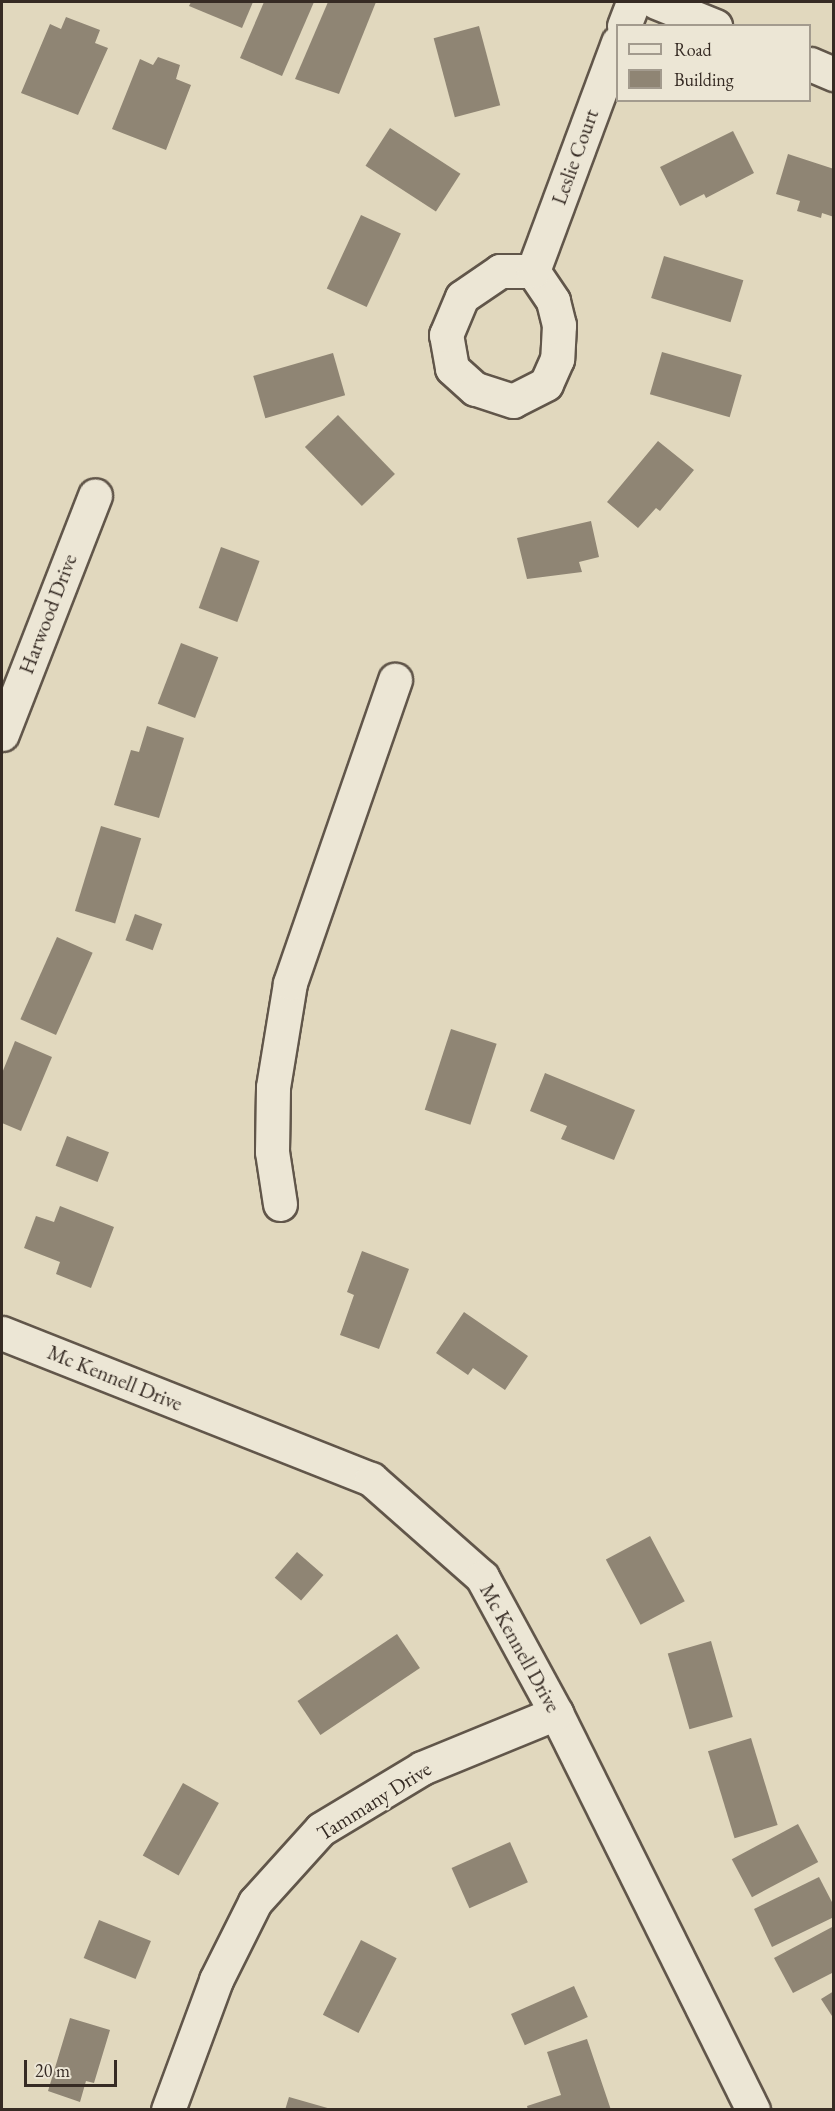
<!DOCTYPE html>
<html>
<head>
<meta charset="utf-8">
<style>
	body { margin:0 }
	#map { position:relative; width:835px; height:2111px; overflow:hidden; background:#e1d8be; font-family:"EB Garamond",serif }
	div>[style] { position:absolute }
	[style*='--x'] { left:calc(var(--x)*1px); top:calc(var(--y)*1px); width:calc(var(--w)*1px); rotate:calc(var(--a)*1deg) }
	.building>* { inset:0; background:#8f8574; transform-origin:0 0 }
	.roads { filter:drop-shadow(2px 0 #61564a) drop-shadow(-2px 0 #61564a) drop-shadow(0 2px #61564a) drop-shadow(0 -2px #61564a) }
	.minor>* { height:33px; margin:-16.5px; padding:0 16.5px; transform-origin:16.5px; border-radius:16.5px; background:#ece6d5 }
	span { translate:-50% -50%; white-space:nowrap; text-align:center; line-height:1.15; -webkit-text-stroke:5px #ece6d5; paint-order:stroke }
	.street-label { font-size:21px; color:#362b24 }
	.frame { position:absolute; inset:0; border:3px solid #362b24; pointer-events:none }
	.legend { position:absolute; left:616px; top:24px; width:195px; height:78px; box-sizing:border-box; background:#ece6d5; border:2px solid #a39b8e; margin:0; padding:8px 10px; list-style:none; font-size:18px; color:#362b24 }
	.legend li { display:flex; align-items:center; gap:12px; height:30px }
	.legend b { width:30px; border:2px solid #a39b8e }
	.scale { position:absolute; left:24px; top:2060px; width:93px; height:27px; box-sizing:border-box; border:3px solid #362b24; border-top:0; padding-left:8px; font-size:18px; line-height:21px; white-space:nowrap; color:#362b24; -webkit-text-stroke:4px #ece6d5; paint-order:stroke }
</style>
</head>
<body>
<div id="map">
	<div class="building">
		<div style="clip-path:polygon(191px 2px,253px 2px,242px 28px,189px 6px)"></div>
		<div style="clip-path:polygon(264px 2px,314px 2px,282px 76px,240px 58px)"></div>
		<div style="clip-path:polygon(328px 2px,376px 2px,339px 94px,295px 79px)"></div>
		<div style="clip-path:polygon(66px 17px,100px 30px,95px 43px,108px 48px,78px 115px,21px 93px,50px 24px,61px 29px)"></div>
		<div style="left:479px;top:26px;width:82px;height:47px;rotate:75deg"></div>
		<div style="clip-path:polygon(158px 57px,180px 65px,176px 79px,191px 85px,166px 150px,112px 129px,140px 59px,153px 65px)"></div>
		<div style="left:390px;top:128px;width:84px;height:45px;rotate:33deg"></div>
		<div style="clip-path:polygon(733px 131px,754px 173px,706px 198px,704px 194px,680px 206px,660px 167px)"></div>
		<div style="clip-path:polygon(788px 154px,834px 169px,834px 217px,822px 213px,821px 218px,797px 211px,800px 201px,776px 194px)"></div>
		<div style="left:361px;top:215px;width:44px;height:81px;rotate:25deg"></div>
		<div style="left:664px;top:256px;width:83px;height:44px;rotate:17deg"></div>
		<div style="left:662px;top:352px;width:83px;height:44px;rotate:16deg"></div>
		<div style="left:333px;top:353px;width:44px;height:83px;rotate:74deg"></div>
		<div style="left:338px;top:415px;width:82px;height:46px;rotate:46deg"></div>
		<div style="clip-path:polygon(658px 441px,694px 470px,660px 511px,656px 508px,638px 528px,607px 502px)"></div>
		<div style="clip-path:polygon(591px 521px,599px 557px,579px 562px,582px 572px,527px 579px,517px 538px)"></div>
		<div style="left:221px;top:547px;width:41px;height:65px;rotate:20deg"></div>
		<div style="left:181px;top:643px;width:40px;height:65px;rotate:21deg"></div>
		<div style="clip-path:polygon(147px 726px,184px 738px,159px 818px,114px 805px,131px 750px,139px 752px)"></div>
		<div style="left:101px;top:826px;width:42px;height:89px;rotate:17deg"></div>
		<div style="left:135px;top:914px;width:29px;height:28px;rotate:20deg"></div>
		<div style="left:57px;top:937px;width:39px;height:90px;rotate:24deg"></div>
		<div style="left:451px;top:1029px;width:48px;height:85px;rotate:18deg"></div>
		<div style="clip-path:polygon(15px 1041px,52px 1057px,21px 1131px,2px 1123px,2px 1073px)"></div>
		<div style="clip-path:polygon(545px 1073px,635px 1110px,614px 1160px,561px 1139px,567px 1126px,530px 1111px)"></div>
		<div style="left:67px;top:1136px;width:45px;height:32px;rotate:21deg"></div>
		<div style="clip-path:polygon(60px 1206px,114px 1227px,91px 1288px,56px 1274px,60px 1262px,24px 1248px,36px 1216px,54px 1222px)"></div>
		<div style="clip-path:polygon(362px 1251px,409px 1269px,379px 1349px,340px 1335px,354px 1295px,347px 1292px)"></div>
		<div style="clip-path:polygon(464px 1312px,528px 1356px,505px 1390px,473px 1368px,468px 1375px,436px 1353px)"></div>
		<div style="left:650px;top:1536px;width:74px;height:50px;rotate:62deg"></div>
		<div style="left:297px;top:1552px;width:35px;height:34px;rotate:41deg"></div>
		<div style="left:397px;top:1634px;width:41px;height:120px;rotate:56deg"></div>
		<div style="left:711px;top:1641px;width:79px;height:45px;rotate:74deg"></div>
		<div style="left:751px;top:1738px;width:91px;height:45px;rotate:73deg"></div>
		<div style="left:183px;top:1783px;width:41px;height:83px;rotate:29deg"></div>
		<div style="left:798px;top:1824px;width:43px;height:75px;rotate:62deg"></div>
		<div style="left:510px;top:1842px;width:44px;height:64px;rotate:66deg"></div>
		<div style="clip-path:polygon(819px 1877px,834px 1906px,834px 1917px,772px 1947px,754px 1909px)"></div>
		<div style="left:99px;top:1920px;width:56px;height:41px;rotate:22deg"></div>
		<div style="clip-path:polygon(834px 1926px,834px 1972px,793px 1993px,774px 1958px)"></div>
		<div style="left:361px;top:1940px;width:40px;height:84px;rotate:27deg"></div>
		<div style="left:574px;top:1986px;width:34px;height:69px;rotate:66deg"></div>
		<div style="clip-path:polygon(834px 1991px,834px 2014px,832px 2016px,821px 1999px)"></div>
		<div style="clip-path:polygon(70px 2018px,110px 2030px,94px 2083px,86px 2081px,80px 2102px,48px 2091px)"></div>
		<div style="clip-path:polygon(587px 2039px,611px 2110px,528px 2110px,527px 2106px,561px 2095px,547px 2052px)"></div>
		<div style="clip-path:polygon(289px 2097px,331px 2109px,331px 2110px,285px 2110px)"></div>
	</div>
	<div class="roads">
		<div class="minor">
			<div style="--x:656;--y:2;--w:64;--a:22.1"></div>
			<div style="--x:624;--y:26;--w:26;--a:-69"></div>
			<div style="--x:810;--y:64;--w:26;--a:23"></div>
			<div style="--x:500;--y:271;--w:33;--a:0"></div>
			<div style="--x:533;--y:271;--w:36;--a:56"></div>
			<div style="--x:553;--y:301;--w:25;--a:76"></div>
			<div style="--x:559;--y:325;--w:34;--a:93"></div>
			<div style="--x:557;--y:359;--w:27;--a:114"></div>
			<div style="--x:546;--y:384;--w:37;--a:153"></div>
			<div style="--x:513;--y:401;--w:40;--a:-162"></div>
			<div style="--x:475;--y:389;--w:31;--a:-138"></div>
			<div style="--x:452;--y:368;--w:34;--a:-100"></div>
			<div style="--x:446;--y:335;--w:41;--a:-67.2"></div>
			<div style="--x:462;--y:297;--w:46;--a:-34.4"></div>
			<div style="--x:533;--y:271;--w:244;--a:-69.6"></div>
			<div style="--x:2;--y:734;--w:256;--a:-68.7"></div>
			<div style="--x:280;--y:1204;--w:53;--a:-98.7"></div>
			<div style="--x:272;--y:1152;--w:65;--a:-89.1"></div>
			<div style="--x:273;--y:1087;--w:105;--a:-80.7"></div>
			<div style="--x:290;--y:983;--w:321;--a:-70.9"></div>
			<div style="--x:2;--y:1333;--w:397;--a:21.6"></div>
			<div style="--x:371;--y:1479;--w:148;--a:41.4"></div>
			<div style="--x:482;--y:1577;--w:155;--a:61.4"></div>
			<div style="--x:556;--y:1713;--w:443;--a:63.6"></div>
			<div style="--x:168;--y:2110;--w:139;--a:-69.7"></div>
			<div style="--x:216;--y:1980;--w:87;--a:-63.4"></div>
			<div style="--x:255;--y:1902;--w:98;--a:-47.9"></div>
			<div style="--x:321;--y:1829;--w:118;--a:-31.1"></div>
			<div style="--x:422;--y:1768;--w:145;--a:-22.3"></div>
		</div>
	</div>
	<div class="street-label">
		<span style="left:575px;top:157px;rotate:-70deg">Leslie Court</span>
		<span style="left:48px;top:614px;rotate:-69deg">Harwood Drive</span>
		<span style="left:115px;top:1378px;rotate:22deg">Mc Kennell Drive</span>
		<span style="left:520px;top:1648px;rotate:61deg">Mc Kennell Drive</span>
		<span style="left:374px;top:1801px;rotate:-32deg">Tammany Drive</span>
	</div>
	<div class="frame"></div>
	<ul class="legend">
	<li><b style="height:8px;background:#ece6d5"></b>Road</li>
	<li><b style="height:16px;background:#8f8574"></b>Building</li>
	</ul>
	<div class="scale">20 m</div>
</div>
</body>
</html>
